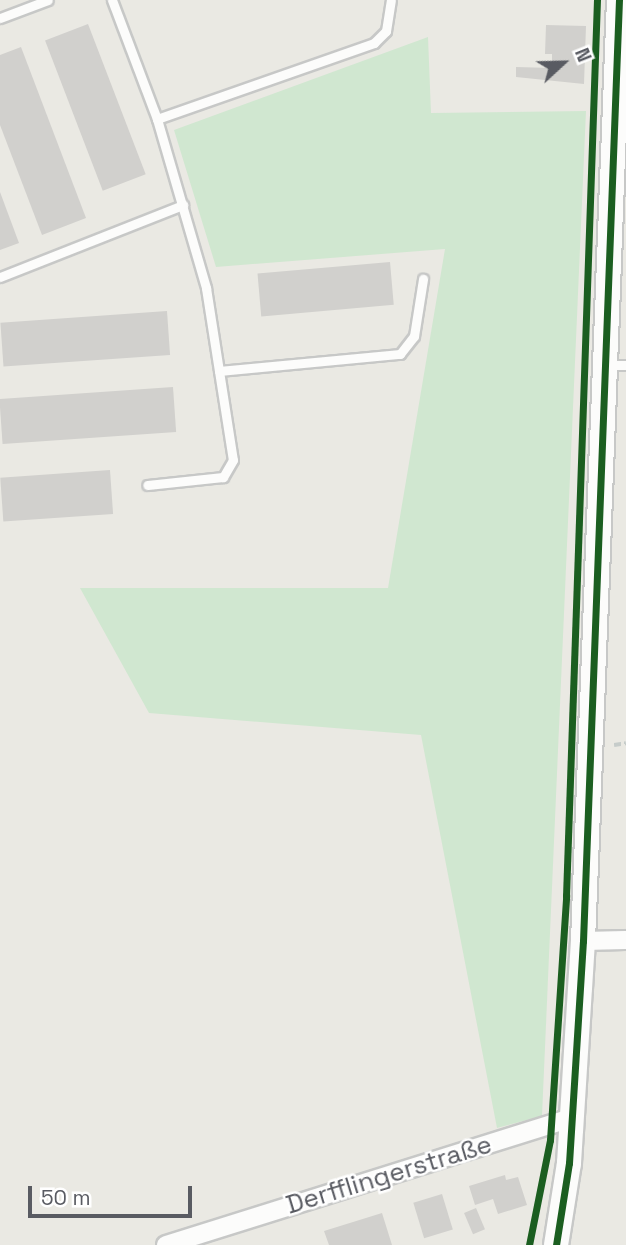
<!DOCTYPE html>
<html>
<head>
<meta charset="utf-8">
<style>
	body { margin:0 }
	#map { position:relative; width:626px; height:1245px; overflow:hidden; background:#eae9e3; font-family:"Space Grotesk",sans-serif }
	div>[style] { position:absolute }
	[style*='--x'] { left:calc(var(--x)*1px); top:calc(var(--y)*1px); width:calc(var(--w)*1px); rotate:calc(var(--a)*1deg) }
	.green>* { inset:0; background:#d0e7d0 }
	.building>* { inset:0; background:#d1d0cd; transform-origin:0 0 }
	.path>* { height:3.5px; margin-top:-1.75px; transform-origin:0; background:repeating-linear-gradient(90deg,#c6ccca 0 7px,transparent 0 10.5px) }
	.roads { filter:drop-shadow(2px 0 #c7c8c7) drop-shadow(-2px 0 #c7c8c7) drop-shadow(0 2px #c7c8c7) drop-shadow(0 -2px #c7c8c7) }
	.service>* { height:9px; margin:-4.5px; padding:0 4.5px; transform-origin:4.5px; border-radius:4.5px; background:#fcfcfb }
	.minor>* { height:18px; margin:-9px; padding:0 9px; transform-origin:9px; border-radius:9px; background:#fcfcfb }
	.secondary>* { height:24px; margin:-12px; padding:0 12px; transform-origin:12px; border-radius:12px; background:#fcfcfb }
	.cycleway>* { height:7px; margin:-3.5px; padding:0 3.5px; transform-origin:3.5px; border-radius:3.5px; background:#1b5e20 }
	span { translate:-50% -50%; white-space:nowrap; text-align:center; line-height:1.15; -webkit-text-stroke:5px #fff; paint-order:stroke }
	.street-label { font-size:26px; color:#595b62 }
	.north { position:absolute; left:528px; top:28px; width:70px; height:70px; -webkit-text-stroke:5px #fff; paint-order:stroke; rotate:68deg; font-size:19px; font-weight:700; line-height:28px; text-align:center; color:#595b62 }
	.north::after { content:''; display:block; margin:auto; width:24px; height:32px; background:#595b62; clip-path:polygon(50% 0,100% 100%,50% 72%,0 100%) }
	.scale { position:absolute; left:28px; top:1186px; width:164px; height:32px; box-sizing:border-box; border:4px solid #595b62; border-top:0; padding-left:9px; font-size:21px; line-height:24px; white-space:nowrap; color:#595b62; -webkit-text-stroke:5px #fff; paint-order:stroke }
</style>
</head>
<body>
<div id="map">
	<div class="green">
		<div style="clip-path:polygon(428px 37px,431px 113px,586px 111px,542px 1116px,497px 1128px,421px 735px,149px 713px,80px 588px,388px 588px,445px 249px,216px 267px,174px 130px)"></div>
	</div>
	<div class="building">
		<div style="left:88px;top:24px;width:161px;height:46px;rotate:69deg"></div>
		<div style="clip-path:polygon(546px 25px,586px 26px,584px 84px,516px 77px,516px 67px,552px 68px,552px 54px,545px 54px)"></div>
		<div style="clip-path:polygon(21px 47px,86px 218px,42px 235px,0 125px,0 55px)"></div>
		<div style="clip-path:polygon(0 192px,19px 243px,0 250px)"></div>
		<div style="left:390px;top:262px;width:43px;height:133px;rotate:85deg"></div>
		<div style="left:167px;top:311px;width:44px;height:167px;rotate:86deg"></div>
		<div style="left:173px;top:387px;width:45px;height:174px;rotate:86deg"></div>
		<div style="left:110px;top:470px;width:44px;height:110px;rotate:86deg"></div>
		<div style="clip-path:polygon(505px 1175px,506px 1180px,518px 1177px,527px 1205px,498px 1214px,493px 1199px,475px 1205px,469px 1186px)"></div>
		<div style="left:442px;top:1194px;width:37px;height:30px;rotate:73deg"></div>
		<div style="left:476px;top:1208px;width:23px;height:13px;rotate:67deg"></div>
		<div style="clip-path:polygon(382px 1213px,392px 1245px,329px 1245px,324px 1231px)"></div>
	</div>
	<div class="path">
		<div style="--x:614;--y:745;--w:12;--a:-9"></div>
	</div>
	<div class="roads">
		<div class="service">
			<div style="--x:112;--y:0;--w:127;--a:69.3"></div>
			<div style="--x:157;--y:119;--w:176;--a:73.8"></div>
			<div style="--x:206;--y:288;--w:174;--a:81.1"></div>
			<div style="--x:233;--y:460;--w:20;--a:120"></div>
			<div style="--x:223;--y:477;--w:76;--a:174"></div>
			<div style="--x:0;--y:18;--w:51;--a:-20.6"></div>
			<div style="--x:157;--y:119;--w:230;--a:-19.3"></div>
			<div style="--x:374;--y:43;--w:17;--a:-45"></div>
			<div style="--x:386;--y:31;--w:31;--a:-81"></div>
			<div style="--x:0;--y:277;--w:197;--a:-21.5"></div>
			<div style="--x:607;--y:365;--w:19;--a:0"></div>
			<div style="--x:219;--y:371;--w:182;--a:-5.4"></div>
			<div style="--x:400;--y:354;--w:23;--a:-52"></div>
			<div style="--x:414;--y:336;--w:58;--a:-81"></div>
		</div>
		<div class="minor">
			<div style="--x:583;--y:941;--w:43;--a:-1.3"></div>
			<div style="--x:166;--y:1245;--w:425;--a:-17.4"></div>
		</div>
		<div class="secondary">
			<div style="--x:556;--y:1245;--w:83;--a:-81"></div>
			<div style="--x:569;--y:1163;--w:222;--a:-86.4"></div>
			<div style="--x:583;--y:941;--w:942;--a:-87.81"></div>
		</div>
	</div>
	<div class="cycleway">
		<div style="--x:529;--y:1245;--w:107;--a:-78.7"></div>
		<div style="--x:550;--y:1140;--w:245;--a:-86.2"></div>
		<div style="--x:566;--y:896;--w:897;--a:-88.02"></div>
		<div style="--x:556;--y:1245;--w:83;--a:-81"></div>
		<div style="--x:569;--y:1163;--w:222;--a:-86.4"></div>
		<div style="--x:583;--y:941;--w:942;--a:-87.81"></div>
	</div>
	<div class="street-label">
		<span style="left:389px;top:1175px;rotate:-17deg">Derfflingerstraße</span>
	</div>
	<div class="north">N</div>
	<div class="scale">50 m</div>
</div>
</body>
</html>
